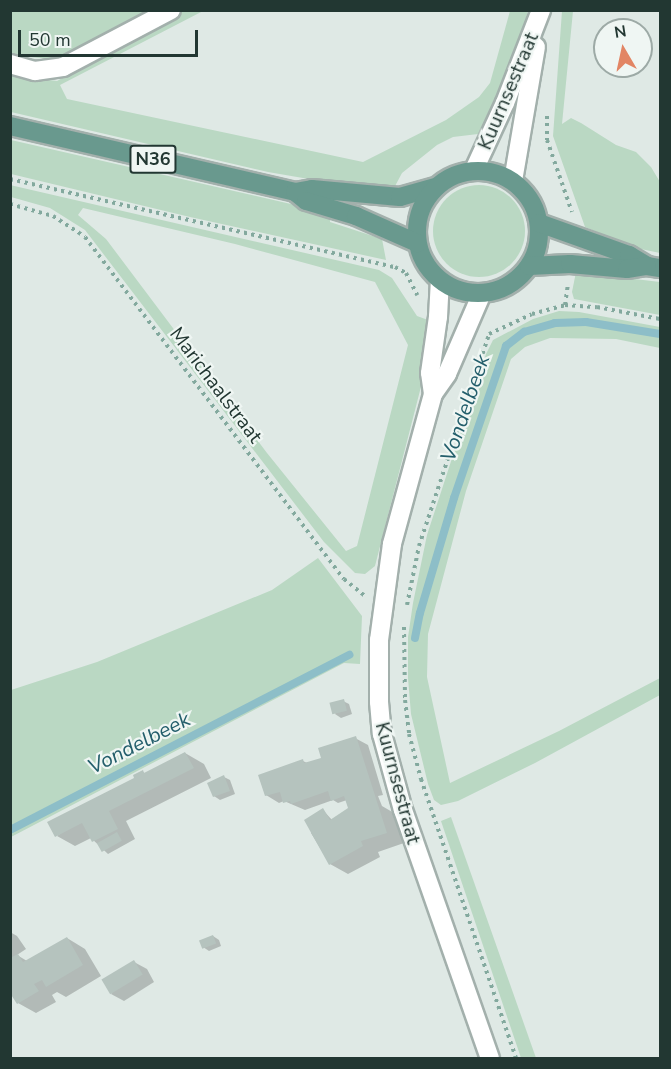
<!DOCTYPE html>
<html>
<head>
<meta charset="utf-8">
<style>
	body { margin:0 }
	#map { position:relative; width:671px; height:1069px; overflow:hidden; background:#dfe9e5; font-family:"Nunito Sans",sans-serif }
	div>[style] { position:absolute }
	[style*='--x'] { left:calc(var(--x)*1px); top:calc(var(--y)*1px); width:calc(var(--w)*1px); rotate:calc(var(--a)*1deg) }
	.green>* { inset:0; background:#bad8c3 }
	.round { border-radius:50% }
	.shadow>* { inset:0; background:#0003 }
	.stream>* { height:8px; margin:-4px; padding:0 4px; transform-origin:4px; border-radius:4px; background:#8dbec8 }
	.building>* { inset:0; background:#b5c3be; transform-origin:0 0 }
	.path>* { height:4px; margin-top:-2px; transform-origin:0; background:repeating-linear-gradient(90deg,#83a99e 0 3px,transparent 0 7.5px) }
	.roads { filter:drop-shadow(2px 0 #a3b0ac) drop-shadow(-2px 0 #a3b0ac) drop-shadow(0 2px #a3b0ac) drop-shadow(0 -2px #a3b0ac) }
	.street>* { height:18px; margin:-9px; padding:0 9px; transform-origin:9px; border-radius:9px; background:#fff }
	.secondary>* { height:18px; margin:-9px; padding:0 9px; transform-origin:9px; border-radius:9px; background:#fff }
	.primary>* { height:18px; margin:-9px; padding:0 9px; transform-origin:9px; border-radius:9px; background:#69998e }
	.primary>.ring { margin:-9px; padding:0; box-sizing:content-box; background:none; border:18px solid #69998e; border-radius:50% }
	span { translate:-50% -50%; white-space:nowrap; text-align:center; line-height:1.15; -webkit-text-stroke:4.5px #eff6f3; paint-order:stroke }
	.shield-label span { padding:2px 4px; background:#eff6f3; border:2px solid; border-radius:4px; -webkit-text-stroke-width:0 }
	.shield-label { font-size:18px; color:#223732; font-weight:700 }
	.street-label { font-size:20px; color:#223732 }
	.water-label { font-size:21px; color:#235e6b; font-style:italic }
	.frame { position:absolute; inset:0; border:12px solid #223732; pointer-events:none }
	.north { position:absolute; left:593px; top:18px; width:60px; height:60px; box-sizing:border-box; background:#eff6f3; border:2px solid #9daaa6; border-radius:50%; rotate:351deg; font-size:16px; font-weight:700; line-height:24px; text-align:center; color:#223732 }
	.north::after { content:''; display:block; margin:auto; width:21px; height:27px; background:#e28564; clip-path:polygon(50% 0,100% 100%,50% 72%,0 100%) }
	.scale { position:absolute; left:18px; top:30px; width:180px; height:27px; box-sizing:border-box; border:3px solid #223732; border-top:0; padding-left:8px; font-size:18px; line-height:21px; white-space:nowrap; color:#223732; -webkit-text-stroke:4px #eff6f3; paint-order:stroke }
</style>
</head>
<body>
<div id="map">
	<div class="green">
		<div style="clip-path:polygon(10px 11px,158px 11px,60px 60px,11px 55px)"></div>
		<div style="clip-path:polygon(183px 11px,203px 11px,60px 85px,67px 99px,363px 162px,446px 120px,479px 97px,490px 83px,510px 11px,528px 11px,508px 81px,478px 134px,453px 137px,437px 145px,402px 173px,394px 188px,367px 189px,268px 172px,11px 112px,10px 75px,57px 81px)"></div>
		<div style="clip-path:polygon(562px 11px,573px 11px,562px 124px,571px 118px,581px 123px,616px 145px,636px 152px,651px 167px,660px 182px,660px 253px,636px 248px,585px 227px,553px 136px)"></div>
		<div style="clip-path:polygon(11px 140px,330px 213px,330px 222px,382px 239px,386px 260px,190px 217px,11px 174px)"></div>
		<div class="round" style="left:433px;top:185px;width:92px;height:92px"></div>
		<div style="clip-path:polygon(evenodd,10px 185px,379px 270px,392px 278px,417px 316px,428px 320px,419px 373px,424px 375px,375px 566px,365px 574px,355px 573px,324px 542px,85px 230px,50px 208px,11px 197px,10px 185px,83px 208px,235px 244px,375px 282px,408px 345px,357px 546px,346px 551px,267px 453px,106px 239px,78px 215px,83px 208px)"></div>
		<div style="clip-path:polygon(576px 272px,660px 282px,660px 315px,574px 299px,572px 292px)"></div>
		<div style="clip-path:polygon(559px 311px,579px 312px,660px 327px,660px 348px,616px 339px,550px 338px,525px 347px,511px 359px,466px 491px,428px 634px,427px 677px,450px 783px,559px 731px,660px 678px,660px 695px,535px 763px,458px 801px,441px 805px,434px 800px,428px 784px,411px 714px,408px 678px,408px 637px,413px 603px,427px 535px,486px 354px,493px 340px,533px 319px)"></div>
		<div style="clip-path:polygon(318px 558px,362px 616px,360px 664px,344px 663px,11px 837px,11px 690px,97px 662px,272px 590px)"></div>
		<div style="clip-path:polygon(451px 817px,536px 1058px,521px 1058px,441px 821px)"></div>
	</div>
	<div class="shadow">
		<div style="clip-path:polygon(343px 701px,349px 704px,352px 714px,341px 718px,335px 714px)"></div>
		<div style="clip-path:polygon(355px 738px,368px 745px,383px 795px,378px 796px,382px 806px,394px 813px,404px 843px,378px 852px,380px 857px,348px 874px,330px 864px,311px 833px,323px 810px,332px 820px,349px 809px,347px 800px,338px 803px,333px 800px,305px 810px,284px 801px,279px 803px,266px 795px,303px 761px,307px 763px,322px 759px)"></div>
		<div style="clip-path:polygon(185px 753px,204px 764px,211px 778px,126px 821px,135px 839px,108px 854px,91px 838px,75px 846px,57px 836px,143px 772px,146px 774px)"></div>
		<div style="clip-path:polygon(224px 777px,230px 780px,235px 794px,220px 800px,214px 796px)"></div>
		<div style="clip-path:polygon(10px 932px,17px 936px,26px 949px,17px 955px,27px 961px,67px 938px,85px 949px,101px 976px,66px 997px,57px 992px,52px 995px,56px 1002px,36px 1013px,18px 1003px,10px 990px)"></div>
		<div style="clip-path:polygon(213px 936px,219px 940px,221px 946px,209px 951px,203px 947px)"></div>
		<div style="clip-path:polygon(134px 962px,147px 969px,154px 982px,124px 1001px,111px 994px)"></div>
	</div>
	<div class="stream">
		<div style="--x:415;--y:638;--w:25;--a:-79"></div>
		<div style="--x:420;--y:613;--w:120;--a:-73.5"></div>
		<div style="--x:454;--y:498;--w:161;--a:-71.1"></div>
		<div style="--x:506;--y:346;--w:23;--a:-38"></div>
		<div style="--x:524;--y:332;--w:32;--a:-16"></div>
		<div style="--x:555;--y:323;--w:31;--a:-2"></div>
		<div style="--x:586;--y:322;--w:75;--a:9.2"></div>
		<div style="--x:10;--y:830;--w:382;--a:-27.3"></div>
	</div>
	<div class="building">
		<div style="left:344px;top:699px;width:12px;height:15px;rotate:76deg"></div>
		<div style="clip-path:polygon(356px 736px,387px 833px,361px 841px,363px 846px,329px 865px,304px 820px,323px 808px,330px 820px,348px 808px,344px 796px,331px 801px,328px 791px,291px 804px,290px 801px,283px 803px,280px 792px,265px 796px,258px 775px,303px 759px,304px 763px,321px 758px,318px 748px)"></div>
		<div style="clip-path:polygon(185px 752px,194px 768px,109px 811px,118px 829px,92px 842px,82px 823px,55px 837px,47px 822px,134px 778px,133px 775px,143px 770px,144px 773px)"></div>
		<div style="clip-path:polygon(224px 775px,230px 791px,213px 797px,207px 783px)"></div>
		<div style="left:117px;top:832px;width:10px;height:23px;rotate:61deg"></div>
		<div style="left:213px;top:935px;width:9px;height:15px;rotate:69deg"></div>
		<div style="clip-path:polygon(67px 937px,83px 965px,46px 987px,42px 980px,34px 984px,39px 991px,17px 1004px,10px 993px,10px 958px,18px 954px,23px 962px)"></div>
		<div style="left:134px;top:960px;width:17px;height:38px;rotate:59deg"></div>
	</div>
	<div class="path">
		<div style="--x:547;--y:116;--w:24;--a:90"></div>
		<div style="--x:547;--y:140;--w:76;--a:70.9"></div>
		<div style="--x:10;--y:179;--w:395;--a:12.9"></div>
		<div style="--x:395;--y:267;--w:13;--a:29"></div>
		<div style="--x:406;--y:273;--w:25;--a:63"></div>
		<div style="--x:10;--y:204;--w:45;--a:15.6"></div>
		<div style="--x:53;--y:216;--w:38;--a:33"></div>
		<div style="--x:85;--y:237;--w:429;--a:52.9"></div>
		<div style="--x:344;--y:579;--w:27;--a:39"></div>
		<div style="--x:565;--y:305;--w:21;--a:-82"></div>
		<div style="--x:407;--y:605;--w:60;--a:-78.5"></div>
		<div style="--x:419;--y:546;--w:223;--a:-71.7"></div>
		<div style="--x:489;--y:334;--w:47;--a:-24.9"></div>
		<div style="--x:532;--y:314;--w:34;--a:-15"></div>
		<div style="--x:565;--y:305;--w:32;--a:4"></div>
		<div style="--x:597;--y:307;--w:64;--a:10.8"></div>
		<div style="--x:404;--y:627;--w:73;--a:89.2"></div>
		<div style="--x:405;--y:700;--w:34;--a:83"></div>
		<div style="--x:409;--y:734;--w:47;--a:75.1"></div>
		<div style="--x:421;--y:779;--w:295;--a:71.2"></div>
	</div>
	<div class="roads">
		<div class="street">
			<div style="--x:10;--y:64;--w:26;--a:16"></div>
			<div style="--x:35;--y:71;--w:28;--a:-8"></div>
			<div style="--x:63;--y:67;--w:122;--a:-27.8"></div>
			<div style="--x:474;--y:170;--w:74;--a:-65.2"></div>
			<div style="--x:505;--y:103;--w:100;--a:-68.8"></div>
			<div style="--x:513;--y:181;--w:136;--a:-80.3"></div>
		</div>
		<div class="secondary">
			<div style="--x:482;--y:293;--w:88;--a:113.4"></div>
			<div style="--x:447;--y:374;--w:24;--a:125"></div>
			<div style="--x:433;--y:394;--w:156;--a:105.3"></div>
			<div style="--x:392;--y:544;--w:97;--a:97.7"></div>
			<div style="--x:379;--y:640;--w:62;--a:90"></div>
			<div style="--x:379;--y:702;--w:32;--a:85"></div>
			<div style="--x:382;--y:734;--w:79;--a:74.6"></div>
			<div style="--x:403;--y:810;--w:263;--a:70.7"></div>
			<div style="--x:433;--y:394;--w:21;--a:-98"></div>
			<div style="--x:430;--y:373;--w:57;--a:-81.9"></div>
			<div style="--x:438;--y:317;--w:37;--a:-87"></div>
		</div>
		<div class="primary">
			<div style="--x:10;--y:126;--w:293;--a:13"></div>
			<div style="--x:295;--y:192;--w:17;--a:-10"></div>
			<div style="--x:312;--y:189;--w:88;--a:5.2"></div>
			<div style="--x:400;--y:197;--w:36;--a:-16"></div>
			<div class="ring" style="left:417px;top:171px;width:104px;height:104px"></div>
			<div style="--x:295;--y:192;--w:14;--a:39"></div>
			<div style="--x:306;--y:201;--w:52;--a:16.7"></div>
			<div style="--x:356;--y:216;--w:67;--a:23.9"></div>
			<div style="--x:539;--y:223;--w:96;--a:19.6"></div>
			<div style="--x:629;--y:255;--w:21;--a:31"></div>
			<div style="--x:647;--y:266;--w:13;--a:9"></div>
			<div style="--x:529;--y:266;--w:41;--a:-2.8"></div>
			<div style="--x:570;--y:264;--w:57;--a:5"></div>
			<div style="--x:627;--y:269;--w:20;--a:-9"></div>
		</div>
	</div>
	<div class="shield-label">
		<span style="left:153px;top:159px">N36</span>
	</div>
	<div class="street-label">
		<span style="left:508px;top:91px;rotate:-67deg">Kuurnsestraat</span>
		<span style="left:216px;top:385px;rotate:53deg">Marichaalstraat</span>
		<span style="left:398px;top:783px;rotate:75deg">Kuurnsestraat</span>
	</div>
	<div class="water-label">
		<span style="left:465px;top:408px;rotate:-71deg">Vondelbeek</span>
		<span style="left:139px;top:743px;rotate:-27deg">Vondelbeek</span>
	</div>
	<div class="frame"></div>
	<div class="north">N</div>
	<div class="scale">50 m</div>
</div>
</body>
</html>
